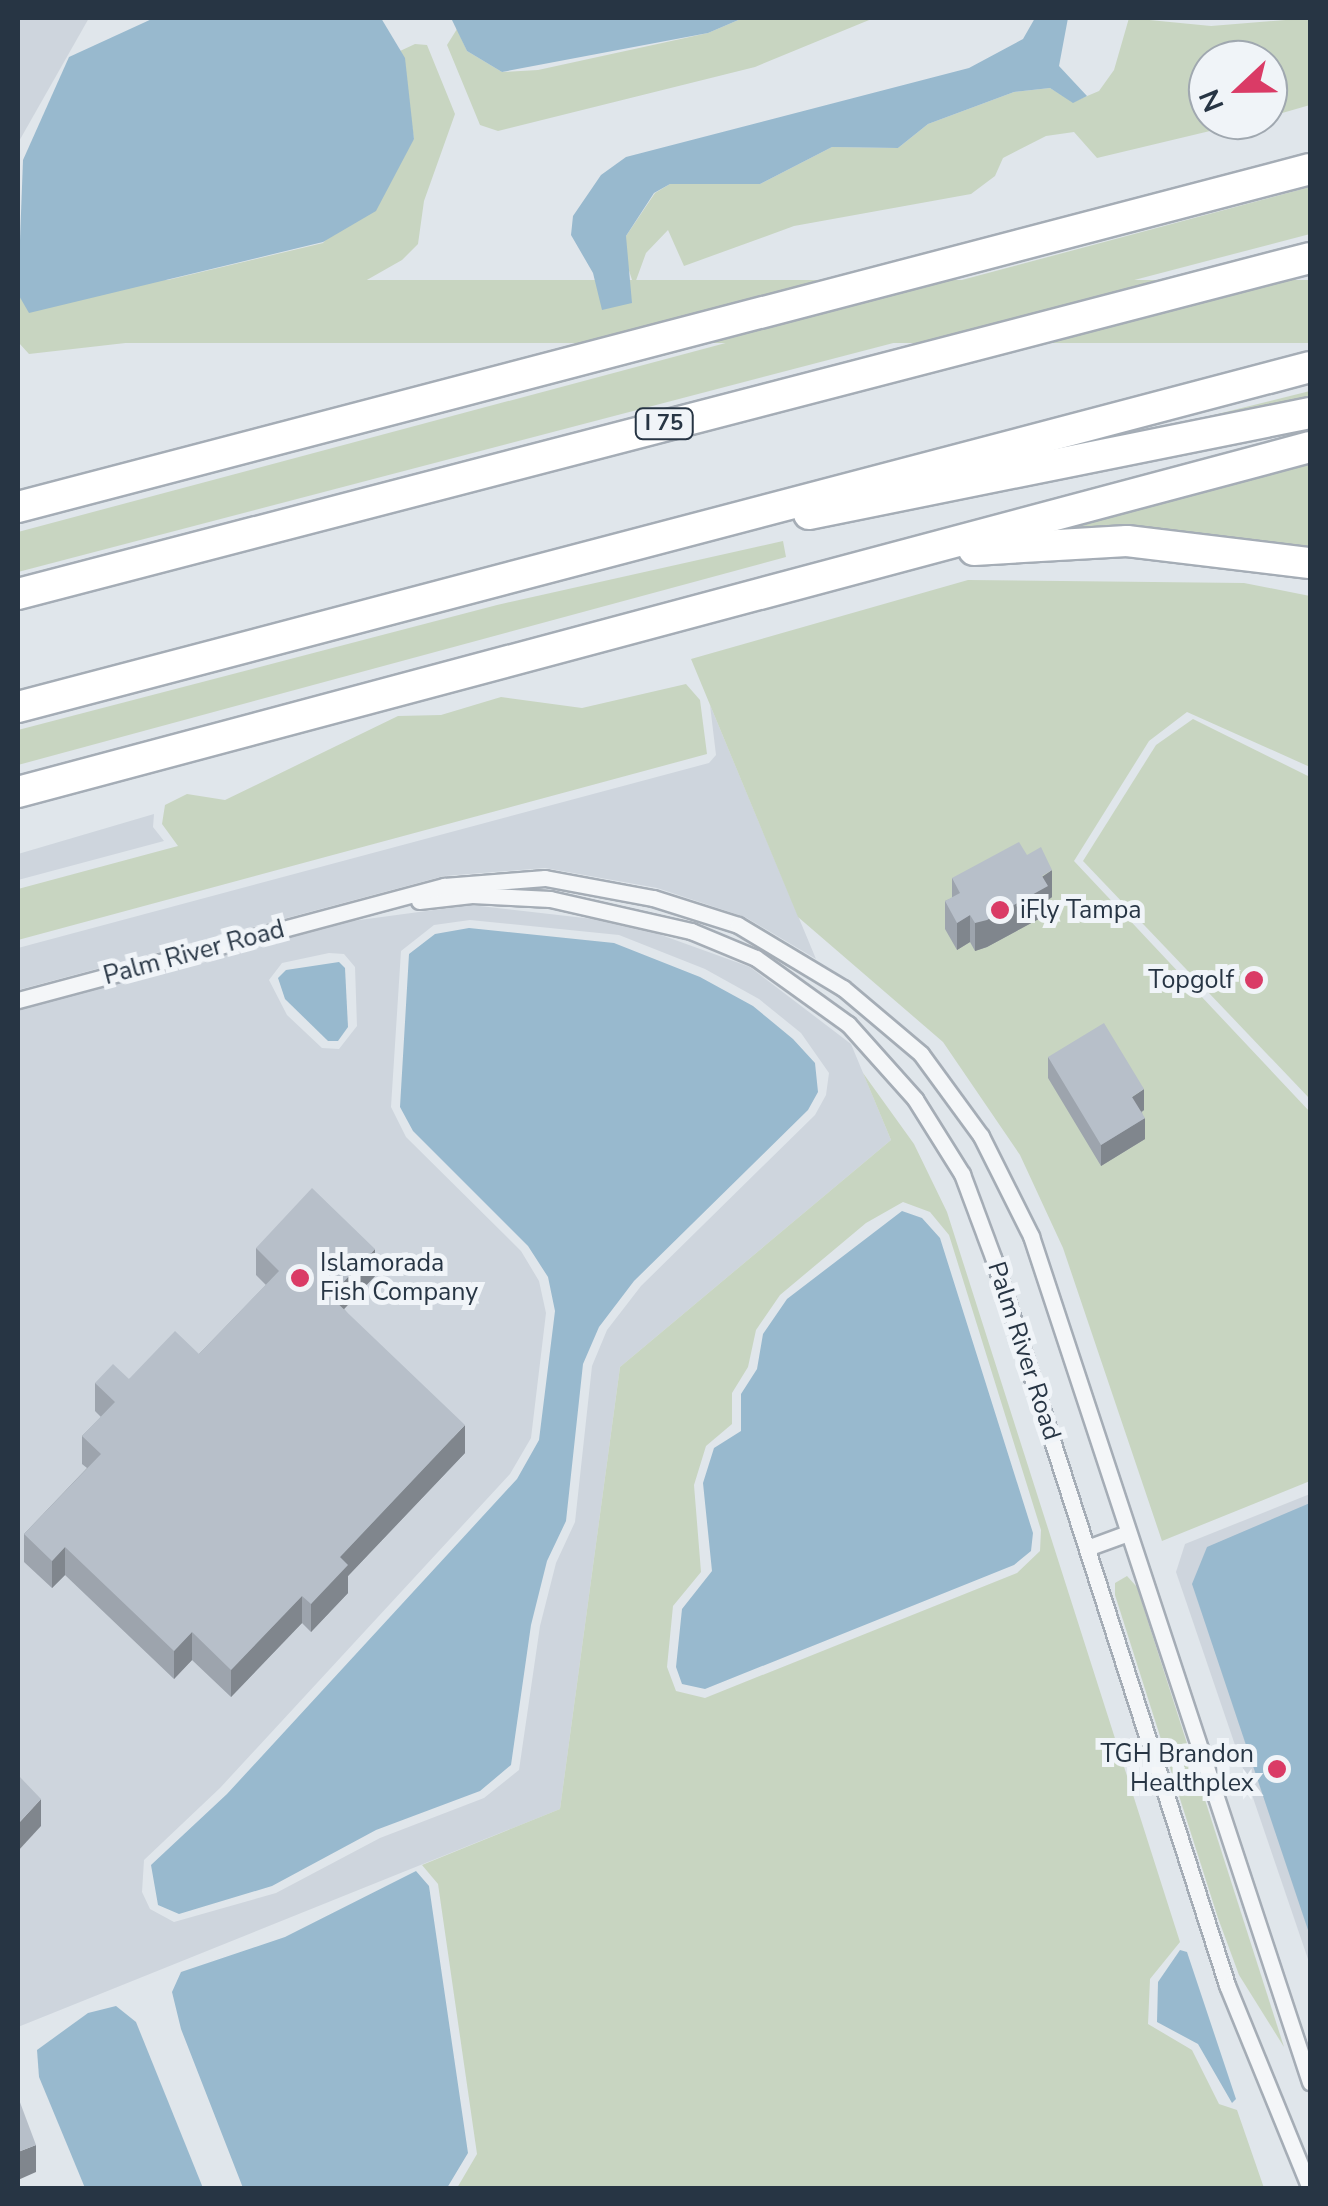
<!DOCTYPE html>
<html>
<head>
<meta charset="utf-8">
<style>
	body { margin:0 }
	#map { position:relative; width:1328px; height:2206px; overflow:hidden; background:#e0e6eb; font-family:"Nunito Sans",sans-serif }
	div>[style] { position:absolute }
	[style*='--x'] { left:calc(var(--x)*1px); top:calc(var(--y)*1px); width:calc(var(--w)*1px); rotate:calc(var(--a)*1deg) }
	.built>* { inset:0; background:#ced5dd }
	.green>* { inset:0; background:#c8d5c1; transform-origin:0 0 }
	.water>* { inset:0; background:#98b9ce }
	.roads { filter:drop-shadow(2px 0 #a5adb6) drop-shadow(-2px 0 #a5adb6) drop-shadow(0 2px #a5adb6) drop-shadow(0 -2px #a5adb6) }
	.street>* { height:15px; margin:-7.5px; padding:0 7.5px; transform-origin:7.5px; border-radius:7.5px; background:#f4f6f8 }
	.highway>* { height:30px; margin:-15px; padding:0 15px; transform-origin:15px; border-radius:15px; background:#fff }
	.wall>* { inset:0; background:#9da4ad }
	.shaded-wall>* { inset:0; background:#80868d }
	.building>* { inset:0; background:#b7bfc9 }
	.dots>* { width:28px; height:28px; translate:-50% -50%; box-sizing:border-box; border:5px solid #f0f4f8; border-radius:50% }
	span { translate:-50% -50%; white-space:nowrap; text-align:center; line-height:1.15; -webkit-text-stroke:10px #f0f4f8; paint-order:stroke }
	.shield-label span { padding:2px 8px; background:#f0f4f8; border:2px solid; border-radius:8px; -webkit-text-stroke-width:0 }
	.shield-label { font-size:22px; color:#273544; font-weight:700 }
	.poi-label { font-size:25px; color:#273544 }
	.left { translate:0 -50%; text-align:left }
	.right { translate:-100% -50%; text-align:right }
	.street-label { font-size:25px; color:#273544 }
	.frame { position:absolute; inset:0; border:20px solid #273544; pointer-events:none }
	.north { position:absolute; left:1188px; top:40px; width:100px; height:100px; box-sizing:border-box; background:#f0f4f8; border:2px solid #a0a8b0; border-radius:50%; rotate:248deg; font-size:28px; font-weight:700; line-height:40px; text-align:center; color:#273544 }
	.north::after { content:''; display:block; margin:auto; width:35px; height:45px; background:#da3b66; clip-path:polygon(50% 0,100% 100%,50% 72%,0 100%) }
</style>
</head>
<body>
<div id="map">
	<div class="built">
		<div style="clip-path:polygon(18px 18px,89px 18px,18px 143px)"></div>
		<div style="clip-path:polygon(710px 705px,816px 959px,745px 917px,657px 888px,545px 868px,444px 876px,18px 990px,18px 948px,709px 763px,716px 755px)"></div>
		<div style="clip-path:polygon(154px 814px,153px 827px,164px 841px,18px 880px,18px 854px)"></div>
		<div style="clip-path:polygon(evenodd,471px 905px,628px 923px,750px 967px,851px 1044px,891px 1140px,620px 1367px,560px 1809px,18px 2027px,18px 1010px,352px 921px,471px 905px,470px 920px,619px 935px,705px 969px,759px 999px,801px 1033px,829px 1073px,826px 1095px,815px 1115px,641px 1286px,607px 1330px,592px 1366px,575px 1522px,556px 1563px,540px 1626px,519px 1770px,484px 1798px,380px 1838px,276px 1893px,174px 1922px,150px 1909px,142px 1892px,144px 1860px,220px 1788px,510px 1474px,531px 1438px,546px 1313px,539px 1281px,521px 1251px,406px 1137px,391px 1107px,401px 951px,434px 925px,470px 920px,471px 905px,329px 953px,344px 954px,355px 967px,357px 1026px,339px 1049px,322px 1048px,287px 1015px,269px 980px,282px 963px,329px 953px)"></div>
		<div style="clip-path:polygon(1310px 1494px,1310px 1965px,1176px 1572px,1185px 1544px)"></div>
	</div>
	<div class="green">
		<div style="clip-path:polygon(743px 18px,874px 18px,755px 67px,498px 131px,480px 125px,447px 45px,457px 29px,467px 51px,502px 72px,538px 70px,708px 33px)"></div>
		<div style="clip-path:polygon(1129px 18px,1211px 26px,1310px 18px,1310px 105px,1268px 117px,1268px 60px,1208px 60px,1208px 120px,1256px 120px,1097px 158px,1074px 132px,1046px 136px,1003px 158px,995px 176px,971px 194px,794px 226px,684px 266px,668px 230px,646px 253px,634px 286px,623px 252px,626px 236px,655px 193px,670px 184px,760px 184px,832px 147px,898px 148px,928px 124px,1014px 92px,1050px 88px,1073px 102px,1099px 91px,1114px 70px)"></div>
		<div style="clip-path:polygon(415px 44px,427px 45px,455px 114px,424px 201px,418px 244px,402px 260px,358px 285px,207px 319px,143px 341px,29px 354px,19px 343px,29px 313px,323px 243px,414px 139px,400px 51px)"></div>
		<div style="clip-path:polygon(1310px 187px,1310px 234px,18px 572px,18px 532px)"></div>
		<div style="left:1310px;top:280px;width:63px;height:1336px;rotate:90deg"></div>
		<div style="clip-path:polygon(1310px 391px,1310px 406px,1153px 431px,1185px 422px)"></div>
		<div style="clip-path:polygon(1310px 458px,1310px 555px,1051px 534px,1048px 524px)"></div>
		<div style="clip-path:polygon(783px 541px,786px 557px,18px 765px,18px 730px,497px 605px)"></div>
		<div style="clip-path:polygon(968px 580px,1244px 583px,1310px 596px,1310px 767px,1187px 712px,1149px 741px,1074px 861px,1310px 1112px,1310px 1481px,1162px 1541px,1063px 1248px,1020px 1155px,943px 1042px,798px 917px,691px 659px)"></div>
		<div style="clip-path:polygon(686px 684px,700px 700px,707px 754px,18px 940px,18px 889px,178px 846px,162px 824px,165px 805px,187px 794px,225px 800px,398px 716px,441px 715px,501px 697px,582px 708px)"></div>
		<div style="clip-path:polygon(1193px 719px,1310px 777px,1310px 1099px,1083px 861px,1156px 745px)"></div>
		<div style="clip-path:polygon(evenodd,863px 1073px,914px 1144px,947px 1212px,1180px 1942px,1150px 1979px,1148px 2024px,1192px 2050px,1219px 2104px,1237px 2110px,1264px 2188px,457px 2188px,477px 2154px,438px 1884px,422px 1865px,560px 1809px,620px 1367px,891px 1140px,863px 1073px,903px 1202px,930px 1212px,949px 1235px,1041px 1530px,1040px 1551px,1017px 1573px,705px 1698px,676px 1691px,667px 1667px,673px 1606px,701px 1572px,694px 1485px,706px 1446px,732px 1424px,732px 1393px,748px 1367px,756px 1330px,780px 1295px,866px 1223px,903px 1202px)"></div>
		<div style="clip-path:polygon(1127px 1576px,1137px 1587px,1284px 2047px,1239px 1975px,1218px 1918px,1115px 1595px,1115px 1583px)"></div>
	</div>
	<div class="water">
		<div style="clip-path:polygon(154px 18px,381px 18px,405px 58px,414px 139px,376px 211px,323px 242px,29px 313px,18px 294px,23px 160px,69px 57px)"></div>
		<div style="clip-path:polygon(451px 18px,743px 18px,708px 33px,502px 72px,467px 51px)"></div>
		<div style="clip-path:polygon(1035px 18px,1068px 18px,1059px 66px,1087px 96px,1073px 103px,1050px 88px,1014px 92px,928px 124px,898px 148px,832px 147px,760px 184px,670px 184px,654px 193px,626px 236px,632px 303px,602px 310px,593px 273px,571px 235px,573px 216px,601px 175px,626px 157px,969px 68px,1023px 39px)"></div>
		<div style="clip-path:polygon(469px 928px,614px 943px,700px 977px,753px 1006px,793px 1039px,815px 1063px,818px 1092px,808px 1110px,634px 1281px,599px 1327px,583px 1364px,566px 1521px,547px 1561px,531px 1625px,511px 1765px,480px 1791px,376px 1830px,272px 1886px,179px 1914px,158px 1905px,151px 1865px,227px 1794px,517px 1479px,539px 1440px,555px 1311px,548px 1277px,528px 1246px,413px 1131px,400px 1107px,409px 954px,435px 934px)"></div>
		<div style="clip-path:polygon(339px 962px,345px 968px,348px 1027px,338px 1041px,328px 1041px,285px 999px,278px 978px,286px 970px)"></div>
		<div style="clip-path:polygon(902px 1211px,922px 1218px,940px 1238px,1033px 1533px,1031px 1551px,1014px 1565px,705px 1689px,682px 1684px,676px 1667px,682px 1609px,712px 1571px,703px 1483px,714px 1448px,741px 1431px,741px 1394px,757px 1369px,763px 1334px,787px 1299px)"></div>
		<div style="clip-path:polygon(1310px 1503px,1310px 1936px,1192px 1584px,1207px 1547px)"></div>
		<div style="clip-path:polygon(416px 1871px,429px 1886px,468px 2153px,447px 2188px,243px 2188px,181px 2029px,172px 1992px,181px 1972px,285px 1937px)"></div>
		<div style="clip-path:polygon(1180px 1950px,1187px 1952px,1236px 2099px,1232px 2103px,1198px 2044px,1157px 2022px,1158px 1982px)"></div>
		<div style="clip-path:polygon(116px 2006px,136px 2022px,203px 2188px,85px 2188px,39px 2077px,37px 2050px,88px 2013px)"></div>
	</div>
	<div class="roads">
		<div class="street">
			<div style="--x:419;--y:901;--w:53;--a:-6.5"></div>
			<div style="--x:472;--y:895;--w:78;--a:2.9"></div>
			<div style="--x:550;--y:899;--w:145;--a:12.8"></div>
			<div style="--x:691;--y:931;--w:70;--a:22.6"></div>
			<div style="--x:756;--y:958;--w:113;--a:35.7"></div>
			<div style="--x:848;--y:1024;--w:101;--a:48.2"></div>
			<div style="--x:915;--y:1099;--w:89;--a:57.9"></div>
			<div style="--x:962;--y:1174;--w:92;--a:69.6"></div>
			<div style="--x:994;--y:1260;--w:762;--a:72.18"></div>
			<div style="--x:1227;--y:1985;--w:219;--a:67.8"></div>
			<div style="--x:18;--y:1000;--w:441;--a:-15"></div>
			<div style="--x:444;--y:886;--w:101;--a:-4.5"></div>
			<div style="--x:545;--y:878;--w:110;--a:10.5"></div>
			<div style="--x:653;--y:898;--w:89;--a:17.6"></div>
			<div style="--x:738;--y:925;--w:122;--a:31"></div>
			<div style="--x:843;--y:988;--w:102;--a:40.2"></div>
			<div style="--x:921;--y:1054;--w:102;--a:53.8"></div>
			<div style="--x:981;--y:1136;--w:112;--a:63.4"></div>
			<div style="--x:1031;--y:1236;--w:891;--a:71.75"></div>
			<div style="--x:1087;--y:1548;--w:44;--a:-20.1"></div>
		</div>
		<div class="highway">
			<div style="--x:18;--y:507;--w:1335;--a:-14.66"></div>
			<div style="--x:809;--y:514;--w:511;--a:-11.4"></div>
			<div style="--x:974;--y:550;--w:153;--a:-3.4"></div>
			<div style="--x:1127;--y:541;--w:184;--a:6.9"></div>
			<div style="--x:18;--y:594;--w:1335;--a:-14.58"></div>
			<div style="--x:18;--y:707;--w:1336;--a:-14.74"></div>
			<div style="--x:18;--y:792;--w:1337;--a:-14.95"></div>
		</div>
	</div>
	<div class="wall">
		<div style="clip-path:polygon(952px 878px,1052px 897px,1048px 900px,1048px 914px,987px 947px,975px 951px,970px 942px,957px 950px,945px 929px,945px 901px,952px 898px)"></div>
		<div style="clip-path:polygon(1048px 1057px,1144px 1110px,1142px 1112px,1145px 1139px,1101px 1166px,1048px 1078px)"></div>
		<div style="clip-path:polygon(256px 1248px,375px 1276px,344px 1309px,465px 1453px,348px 1576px,348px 1593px,311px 1632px,302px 1623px,231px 1697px,192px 1660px,174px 1679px,65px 1575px,52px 1588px,24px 1562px,24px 1534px,87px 1468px,82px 1464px,82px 1436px,101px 1417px,95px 1411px,95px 1383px,129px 1379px,199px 1354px,266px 1285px,256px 1275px)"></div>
	</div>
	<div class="shaded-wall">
		<div style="clip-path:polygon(1052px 870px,1052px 897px,1048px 900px,1048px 914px,987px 947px,975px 951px,975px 923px)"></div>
		<div style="clip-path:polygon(970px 915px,970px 942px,957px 950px,957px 923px)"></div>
		<div style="clip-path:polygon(1144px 1089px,1144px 1110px,1132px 1117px,1132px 1097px)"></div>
		<div style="clip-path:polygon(1145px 1118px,1145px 1139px,1101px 1166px,1101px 1145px)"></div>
		<div style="clip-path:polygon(375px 1249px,375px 1276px,330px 1324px,330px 1296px)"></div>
		<div style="clip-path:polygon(465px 1425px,465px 1453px,348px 1576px,348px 1593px,311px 1632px,311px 1604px,340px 1557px)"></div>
		<div style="clip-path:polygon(65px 1547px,65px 1575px,52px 1588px,52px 1561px)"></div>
		<div style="clip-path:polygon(302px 1596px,302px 1623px,231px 1697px,231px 1670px)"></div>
		<div style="clip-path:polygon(192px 1632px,192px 1660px,174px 1679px,174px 1651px)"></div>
		<div style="clip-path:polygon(41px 1799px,41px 1826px,18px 1851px,18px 1824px)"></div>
		<div style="clip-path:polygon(36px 2145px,36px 2172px,18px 2180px,18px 2152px)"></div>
	</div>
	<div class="building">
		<div style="clip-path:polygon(1019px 842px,1027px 855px,1041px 847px,1052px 870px,1042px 876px,1048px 886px,987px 920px,975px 923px,970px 915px,957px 923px,945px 901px,960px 893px,952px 878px)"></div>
		<div style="clip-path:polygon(1104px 1023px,1144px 1089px,1132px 1097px,1145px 1118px,1101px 1145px,1048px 1057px)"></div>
		<div style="clip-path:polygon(312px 1188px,375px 1249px,330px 1296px,465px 1425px,340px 1557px,348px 1565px,311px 1604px,302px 1596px,231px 1670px,192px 1632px,174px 1651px,65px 1547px,52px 1561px,24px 1534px,101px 1454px,82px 1436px,115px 1402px,95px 1383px,113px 1364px,129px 1379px,175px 1331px,199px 1354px,279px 1271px,256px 1248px)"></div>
		<div style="clip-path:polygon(18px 1775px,41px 1799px,18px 1824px)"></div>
		<div style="clip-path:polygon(18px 2097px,36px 2145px,18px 2152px)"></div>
	</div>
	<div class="dots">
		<div style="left:1000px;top:910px;background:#da3b66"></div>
		<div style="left:1254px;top:980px;background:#da3b66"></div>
		<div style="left:300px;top:1278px;background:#da3b66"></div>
		<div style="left:1277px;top:1769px;background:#da3b66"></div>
	</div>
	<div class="shield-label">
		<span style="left:664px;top:424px">I 75</span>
	</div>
	<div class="poi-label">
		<span class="left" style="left:1020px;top:910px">iFly Tampa</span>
		<span class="right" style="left:1234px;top:980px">Topgolf</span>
		<span class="left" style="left:320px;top:1278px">Islamorada<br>Fish Company</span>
		<span class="right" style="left:1254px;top:1769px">TGH Brandon<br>Healthplex</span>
	</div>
	<div class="street-label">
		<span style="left:194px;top:953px;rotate:-15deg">Palm River Road</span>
		<span style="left:1024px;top:1351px;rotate:72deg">Palm River Road</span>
	</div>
	<div class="frame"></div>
	<div class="north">N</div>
</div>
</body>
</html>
